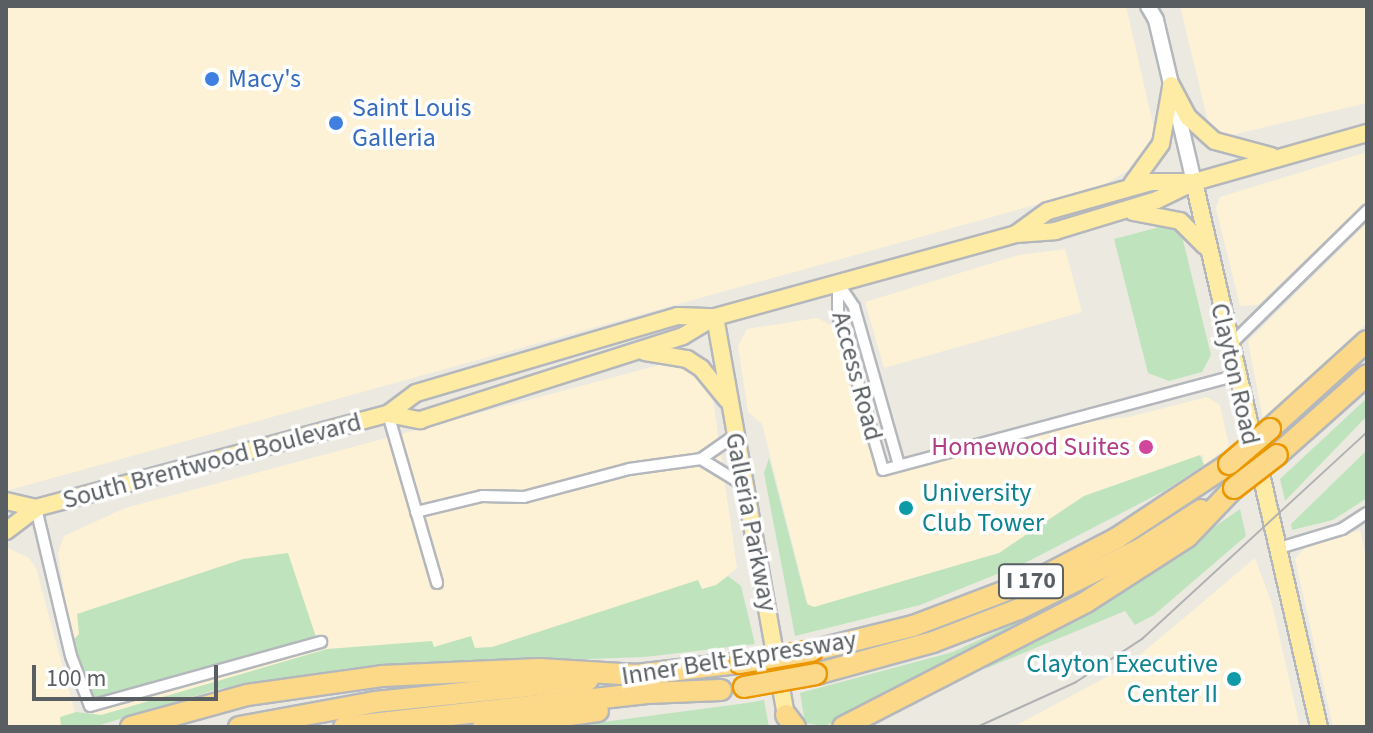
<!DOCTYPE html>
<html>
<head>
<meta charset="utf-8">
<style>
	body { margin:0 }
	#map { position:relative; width:1373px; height:733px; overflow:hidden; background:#ece9e1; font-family:"Source Sans 3",sans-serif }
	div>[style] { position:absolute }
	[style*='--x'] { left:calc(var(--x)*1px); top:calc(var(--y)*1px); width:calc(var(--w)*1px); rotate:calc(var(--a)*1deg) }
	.commercial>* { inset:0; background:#fdf2d5 }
	.green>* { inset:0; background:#bfe4bd }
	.roads { filter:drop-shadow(2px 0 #b4b7bc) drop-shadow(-2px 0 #b4b7bc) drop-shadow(0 2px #b4b7bc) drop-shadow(0 -2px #b4b7bc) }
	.minor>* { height:10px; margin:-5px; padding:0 5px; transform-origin:5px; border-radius:5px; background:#fff }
	.secondary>* { height:14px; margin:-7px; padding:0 7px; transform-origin:7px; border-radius:7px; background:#fff }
	.primary>* { height:16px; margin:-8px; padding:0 8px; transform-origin:8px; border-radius:8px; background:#feeba4 }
	.motorway>* { height:20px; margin:-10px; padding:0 10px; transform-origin:10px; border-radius:10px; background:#fcd988 }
	.tram>* { height:2px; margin:-1px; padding:0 1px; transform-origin:1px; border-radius:1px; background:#b0b1b2 }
	.bridges { filter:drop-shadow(2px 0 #eb9702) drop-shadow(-2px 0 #eb9702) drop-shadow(0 2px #eb9702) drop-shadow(0 -2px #eb9702) }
	.motorway-bridge>* { height:20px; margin:-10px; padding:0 10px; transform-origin:10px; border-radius:10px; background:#fcd988 }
	.dots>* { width:22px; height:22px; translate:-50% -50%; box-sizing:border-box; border:4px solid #fff; border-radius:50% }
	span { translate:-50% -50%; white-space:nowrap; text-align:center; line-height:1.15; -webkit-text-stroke:7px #fff; paint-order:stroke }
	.shield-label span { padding:2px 6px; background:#fff; border:2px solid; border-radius:6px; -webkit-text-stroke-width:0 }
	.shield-label { font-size:24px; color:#595e62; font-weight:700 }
	.shop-label { font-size:26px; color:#366cbe }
	.left { translate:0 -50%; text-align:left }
	.street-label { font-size:26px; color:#595e62 }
	.hotel-label { font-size:26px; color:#b23c85 }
	.right { translate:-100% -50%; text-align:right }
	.culture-label { font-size:26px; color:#0d838f }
	.frame { position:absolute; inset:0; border:8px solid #595e62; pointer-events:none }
	.scale { position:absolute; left:32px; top:665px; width:186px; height:36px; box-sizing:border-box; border:4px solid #595e62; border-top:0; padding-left:10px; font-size:24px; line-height:28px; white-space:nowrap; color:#595e62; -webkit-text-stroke:6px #fff; paint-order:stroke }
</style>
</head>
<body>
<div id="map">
	<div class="commercial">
		<div style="clip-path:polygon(6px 6px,1126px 6px,1155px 133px,1141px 163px,1100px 187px,6px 491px)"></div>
		<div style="clip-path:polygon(1180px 6px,1367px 6px,1367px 103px,1227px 136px,1209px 125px)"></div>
		<div style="clip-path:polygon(1367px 152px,1367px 201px,1258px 305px,1240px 306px,1216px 208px,1220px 197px)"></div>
		<div style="clip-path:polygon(1367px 223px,1367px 323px,1263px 419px,1248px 341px)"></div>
		<div style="clip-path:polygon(1065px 249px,1082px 312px,884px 368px,865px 302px,1019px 255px)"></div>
		<div style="clip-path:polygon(817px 318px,833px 326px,879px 477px,1048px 426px,1129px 417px,1207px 397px,1220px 405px,1229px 446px,1204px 465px,1203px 455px,1084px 496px,999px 553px,809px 609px,762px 424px,748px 412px,738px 346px,747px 329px)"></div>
		<div style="clip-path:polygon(670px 362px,697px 373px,713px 400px,737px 568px,716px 585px,492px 647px,370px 654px,218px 689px,97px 726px,70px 631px,58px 553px,64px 536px,125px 508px)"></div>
		<div style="clip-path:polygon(1360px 530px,1367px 562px,1367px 727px,1333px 727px,1295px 559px,1305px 548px)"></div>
		<div style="clip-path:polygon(8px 548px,29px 558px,36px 568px,79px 727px,6px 727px)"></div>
		<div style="clip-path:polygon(1255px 558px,1272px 604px,1300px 727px,1013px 727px,1127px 666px)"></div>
	</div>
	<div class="green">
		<div style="clip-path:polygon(1167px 225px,1182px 236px,1211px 355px,1202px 372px,1169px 381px,1148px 373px,1114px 239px)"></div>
		<div style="clip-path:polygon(1367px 398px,1367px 416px,1285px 501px,1280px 479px)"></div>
		<div style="clip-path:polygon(1367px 450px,1367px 498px,1333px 520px,1292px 530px,1291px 524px)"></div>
		<div style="clip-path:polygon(1200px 455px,1204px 465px,1164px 491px,1025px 563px,920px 605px,795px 636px,764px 473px,769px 458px,807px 604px,814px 607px,999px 553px,1084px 496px)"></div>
		<div style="clip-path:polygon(1240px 509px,1246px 536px,1154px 615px,1135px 625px,1125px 611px,987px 668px,986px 664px,1137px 581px)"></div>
		<div style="clip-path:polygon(288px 553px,316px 637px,102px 699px,94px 700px,88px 694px,74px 639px,79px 634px,77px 614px,243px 559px)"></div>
		<div style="clip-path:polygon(728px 576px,741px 586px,755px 644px,645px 657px,350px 668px,218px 689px,94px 727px,61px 727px,60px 717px,76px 712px,101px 715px,327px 649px,432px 641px,434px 647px,471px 636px,475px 648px,492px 647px,698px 580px,702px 589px,716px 585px)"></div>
		<div style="clip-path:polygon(1021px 620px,1024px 626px,825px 726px,805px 723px,800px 693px,953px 652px)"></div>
		<div style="clip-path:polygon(764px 700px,769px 727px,565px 727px,747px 703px)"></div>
	</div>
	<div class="roads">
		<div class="minor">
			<div style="--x:838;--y:283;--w:32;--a:90"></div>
			<div style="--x:838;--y:315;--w:161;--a:73.8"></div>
			<div style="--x:883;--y:470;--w:364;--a:-15"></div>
			<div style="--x:838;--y:283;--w:29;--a:56"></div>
			<div style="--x:854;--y:307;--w:164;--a:74.1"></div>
			<div style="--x:1230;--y:345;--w:192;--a:-44.4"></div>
			<div style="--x:388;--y:414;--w:176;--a:73.8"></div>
			<div style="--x:701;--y:459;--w:48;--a:31.4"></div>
			<div style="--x:36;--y:508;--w:152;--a:76.7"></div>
			<div style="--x:71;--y:656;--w:53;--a:69.2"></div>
			<div style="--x:90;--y:706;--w:240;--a:-15.5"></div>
			<div style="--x:416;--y:512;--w:68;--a:-13.6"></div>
			<div style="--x:482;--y:496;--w:42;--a:1.4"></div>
			<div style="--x:524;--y:497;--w:109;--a:-14.9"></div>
			<div style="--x:629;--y:469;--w:73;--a:-7.9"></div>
			<div style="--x:701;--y:459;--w:40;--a:-34.9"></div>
			<div style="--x:1276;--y:549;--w:69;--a:-16.9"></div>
			<div style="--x:1342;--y:529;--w:30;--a:-33"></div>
		</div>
		<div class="secondary">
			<div style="--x:1148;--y:6;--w:16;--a:60"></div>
			<div style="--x:1156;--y:20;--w:166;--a:76.8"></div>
		</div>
		<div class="primary">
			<div style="--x:1171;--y:85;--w:36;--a:62"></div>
			<div style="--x:1188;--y:117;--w:36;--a:42"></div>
			<div style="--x:1215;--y:141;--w:58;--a:15"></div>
			<div style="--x:1194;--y:182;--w:559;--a:77.08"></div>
			<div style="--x:1132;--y:184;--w:49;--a:-54.1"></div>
			<div style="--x:1161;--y:144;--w:58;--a:-80"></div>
			<div style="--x:1133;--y:212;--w:48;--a:10.8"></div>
			<div style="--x:1180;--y:221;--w:35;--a:45"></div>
			<div style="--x:1016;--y:234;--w:39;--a:-36"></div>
			<div style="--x:1048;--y:211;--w:107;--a:-15.7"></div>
			<div style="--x:1151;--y:182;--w:43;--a:0"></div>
			<div style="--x:715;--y:317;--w:404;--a:79.9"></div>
			<div style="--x:645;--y:352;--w:43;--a:9.5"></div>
			<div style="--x:687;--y:359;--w:17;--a:33"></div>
			<div style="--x:701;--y:368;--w:41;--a:50.9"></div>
			<div style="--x:388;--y:414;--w:33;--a:11"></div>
			<div style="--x:420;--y:420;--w:276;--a:-17.7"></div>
			<div style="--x:683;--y:336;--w:37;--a:-31"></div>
			<div style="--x:6;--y:501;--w:31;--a:13"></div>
			<div style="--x:6;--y:531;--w:38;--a:-37"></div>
			<div style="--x:36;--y:508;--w:364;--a:-15"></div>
			<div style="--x:388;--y:414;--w:35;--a:-37"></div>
			<div style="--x:416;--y:393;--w:273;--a:-16.4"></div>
			<div style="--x:678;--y:316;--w:37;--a:2"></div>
			<div style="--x:715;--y:317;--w:312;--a:-15.4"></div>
			<div style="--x:1016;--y:234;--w:39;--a:-4"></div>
			<div style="--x:1055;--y:231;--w:107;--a:-16.9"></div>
			<div style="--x:1157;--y:200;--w:41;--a:-25.9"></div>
			<div style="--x:1194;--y:182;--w:180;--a:-15.8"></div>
		</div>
		<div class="motorway">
			<div style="--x:1270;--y:429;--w:131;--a:-42.2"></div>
			<div style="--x:1277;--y:455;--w:120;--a:-41.6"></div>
			<div style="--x:812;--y:651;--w:104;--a:-13.9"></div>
			<div style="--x:913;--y:626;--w:138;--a:-20.8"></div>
			<div style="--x:1042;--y:577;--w:85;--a:-27.5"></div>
			<div style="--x:1117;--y:538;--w:134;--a:-33.5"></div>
			<div style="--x:816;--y:674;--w:121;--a:-15.3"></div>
			<div style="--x:933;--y:642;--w:92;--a:-21"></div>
			<div style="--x:1019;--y:609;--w:137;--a:-26.4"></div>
			<div style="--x:1142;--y:548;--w:70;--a:-32.8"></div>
			<div style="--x:627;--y:676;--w:114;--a:-6.6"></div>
			<div style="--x:786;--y:715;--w:15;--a:53"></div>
			<div style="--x:131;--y:727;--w:120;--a:-15.4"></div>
			<div style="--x:247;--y:695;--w:136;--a:-8"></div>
			<div style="--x:382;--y:676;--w:157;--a:-2.6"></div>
			<div style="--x:539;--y:669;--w:99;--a:3.5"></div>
			<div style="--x:239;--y:727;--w:138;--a:-10.4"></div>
			<div style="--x:375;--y:702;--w:214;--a:-5.9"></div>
			<div style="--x:344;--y:727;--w:305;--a:-6.4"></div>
			<div style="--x:647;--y:693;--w:74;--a:-2.3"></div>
			<div style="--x:483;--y:727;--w:116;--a:-7.9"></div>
			<div style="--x:843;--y:727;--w:273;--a:-27.2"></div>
			<div style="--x:1086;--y:602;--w:120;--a:-32.8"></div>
			<div style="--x:1187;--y:537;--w:68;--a:-46.2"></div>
		</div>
	</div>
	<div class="tram">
		<div style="--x:977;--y:727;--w:109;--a:-24.4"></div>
		<div style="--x:1076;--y:682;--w:79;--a:-33.1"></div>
		<div style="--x:1142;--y:639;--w:306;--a:-42.6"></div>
	</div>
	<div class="bridges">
		<div class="motorway-bridge">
			<div style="--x:1229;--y:464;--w:54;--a:-40.5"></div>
			<div style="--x:1234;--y:488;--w:54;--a:-37.5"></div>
			<div style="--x:740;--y:663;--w:73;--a:-9.5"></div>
			<div style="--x:744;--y:687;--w:73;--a:-10.2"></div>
		</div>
	</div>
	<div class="dots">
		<div style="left:212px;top:79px;background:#3f7fe0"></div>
		<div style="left:336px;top:123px;background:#3f7fe0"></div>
		<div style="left:1146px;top:447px;background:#d1479c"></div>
		<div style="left:906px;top:508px;background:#0f9aa8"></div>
		<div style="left:1234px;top:679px;background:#0f9aa8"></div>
	</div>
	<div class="shield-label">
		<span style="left:1031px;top:581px">I 170</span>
	</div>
	<div class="shop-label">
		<span class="left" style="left:228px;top:79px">Macy's</span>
		<span class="left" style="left:352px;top:123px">Saint Louis<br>Galleria</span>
	</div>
	<div class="street-label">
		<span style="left:1235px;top:374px;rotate:77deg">Clayton Road</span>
		<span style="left:857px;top:376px;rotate:75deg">Access Road</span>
		<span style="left:212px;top:461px;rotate:-15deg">South Brentwood Boulevard</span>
		<span style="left:751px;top:522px;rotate:79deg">Galleria Parkway</span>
		<span style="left:739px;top:658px;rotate:-9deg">Inner Belt Expressway</span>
	</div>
	<div class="hotel-label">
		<span class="right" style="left:1130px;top:447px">Homewood Suites</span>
	</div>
	<div class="culture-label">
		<span class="left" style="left:922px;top:508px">University<br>Club Tower</span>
		<span class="right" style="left:1218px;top:679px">Clayton Executive<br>Center II</span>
	</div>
	<div class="frame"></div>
	<div class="scale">100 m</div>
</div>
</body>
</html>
